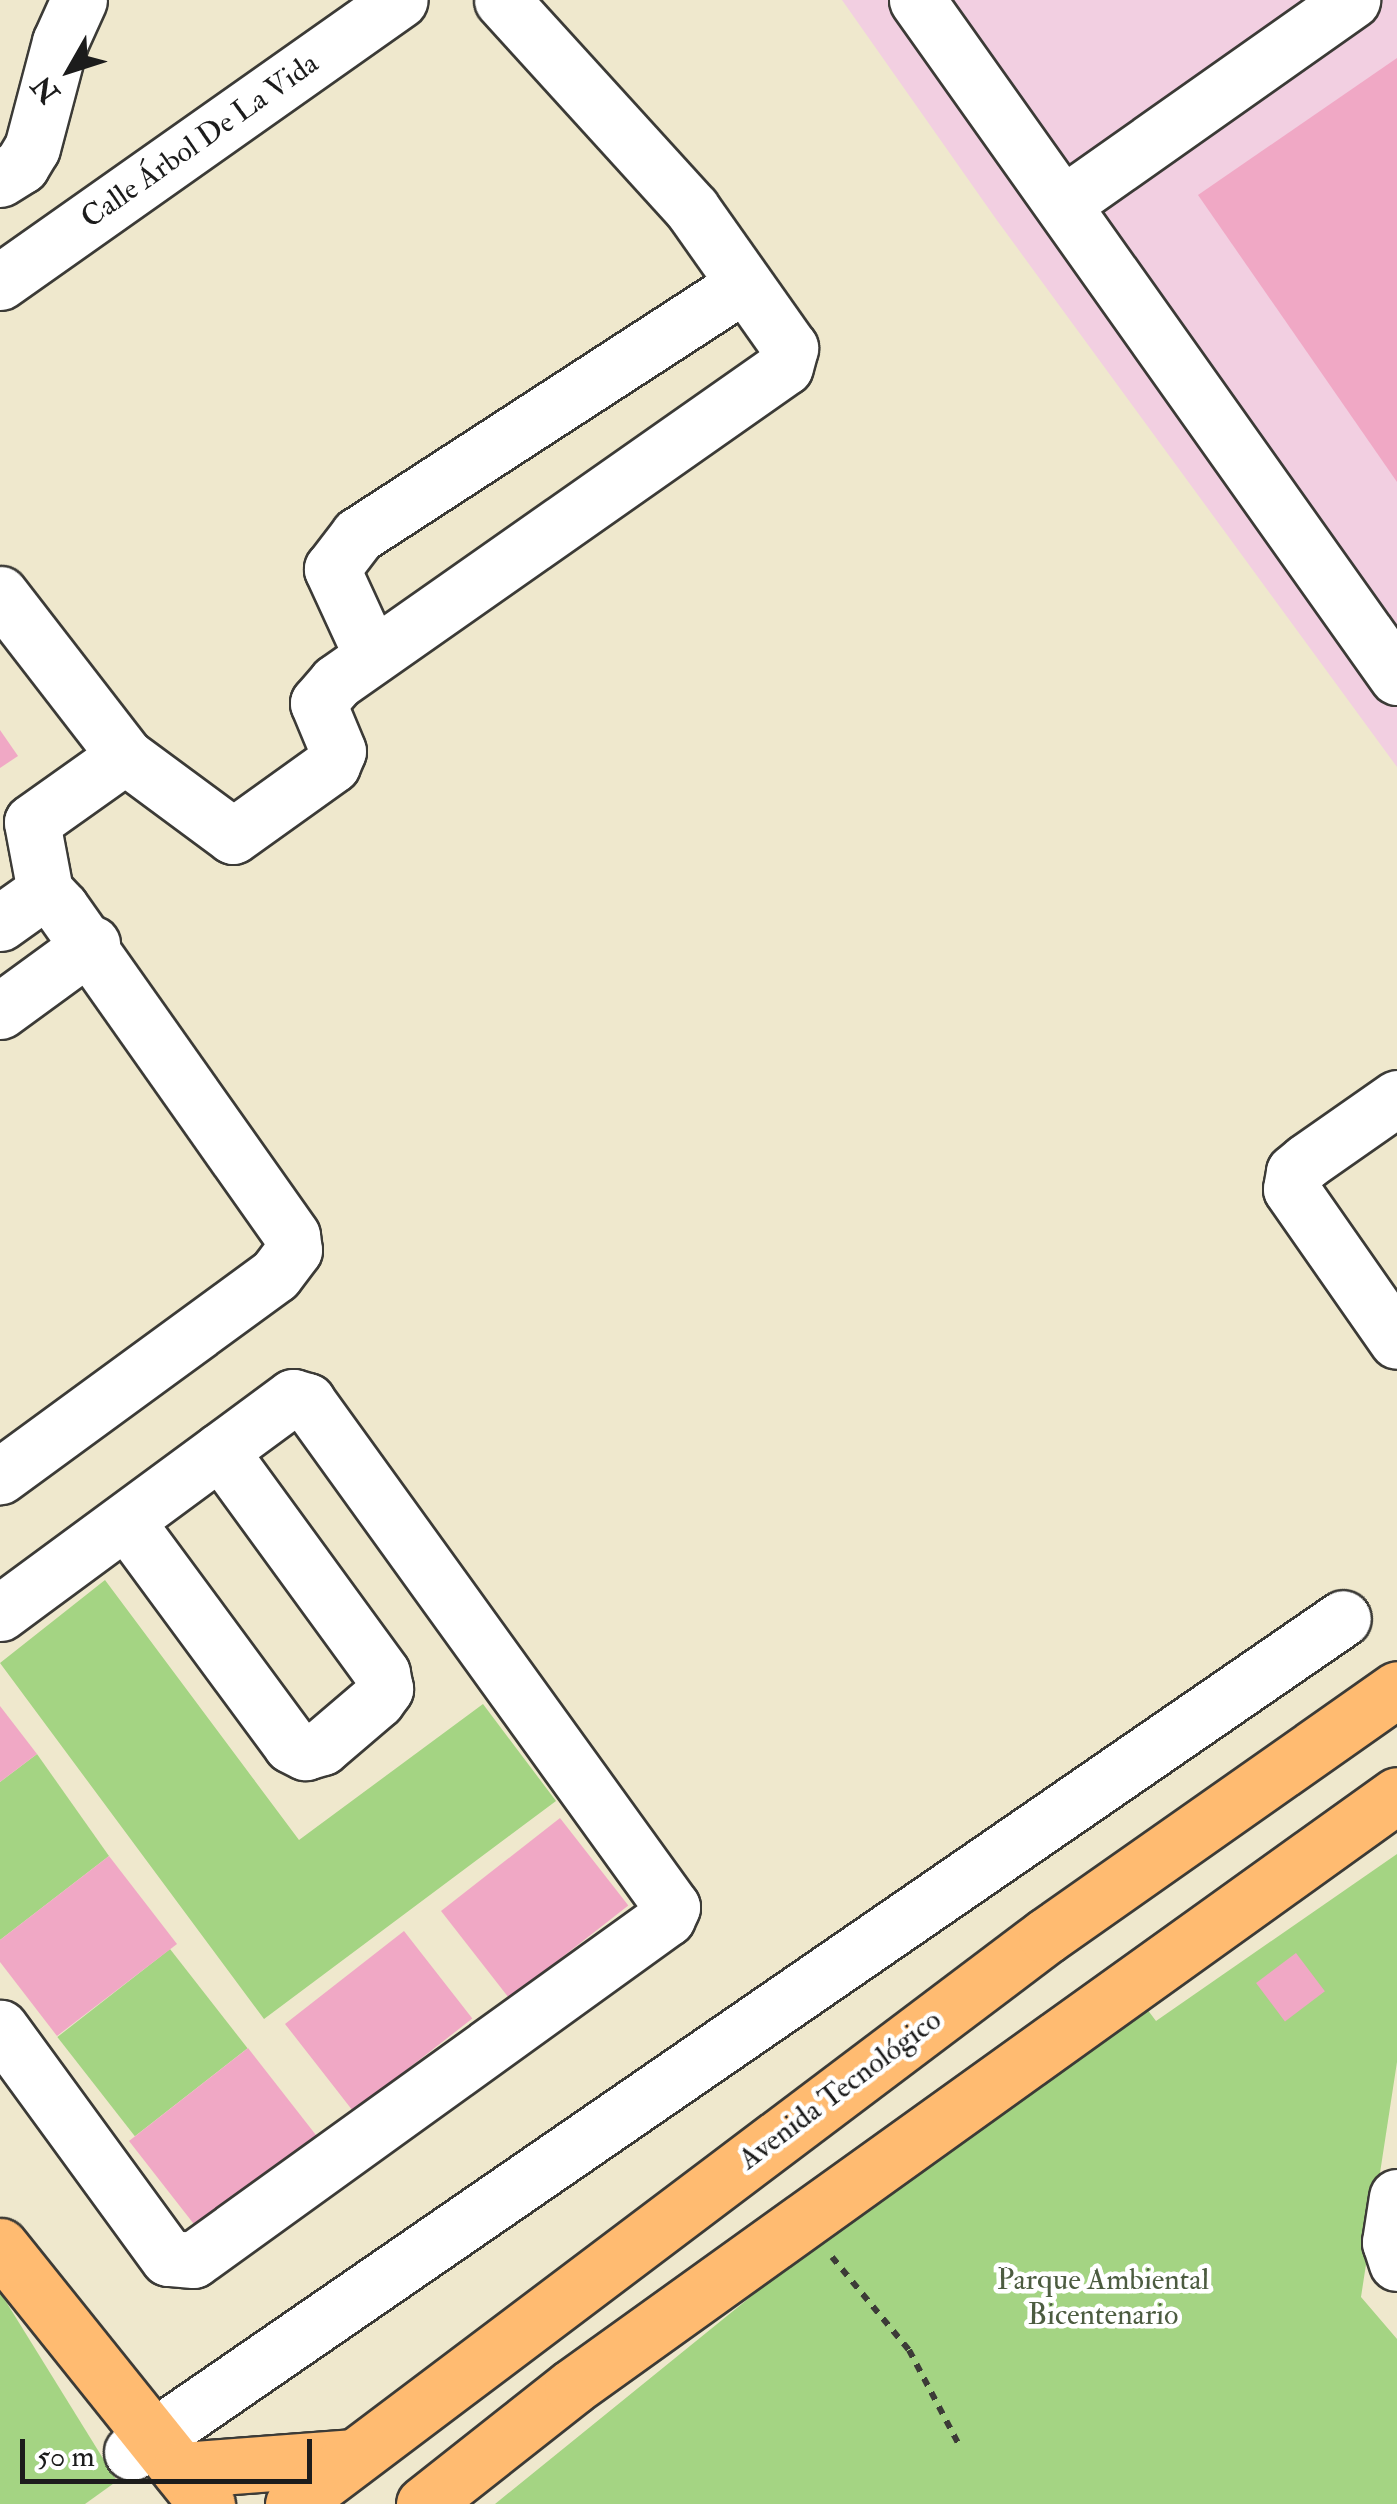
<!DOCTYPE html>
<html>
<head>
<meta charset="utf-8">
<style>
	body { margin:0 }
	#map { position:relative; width:1397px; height:2504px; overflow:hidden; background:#efe8cd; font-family:"IM FELL Double Pica",serif }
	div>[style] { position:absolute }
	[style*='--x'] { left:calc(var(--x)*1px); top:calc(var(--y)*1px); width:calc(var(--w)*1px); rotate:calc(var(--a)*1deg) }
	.built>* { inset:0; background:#f2cfe1 }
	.green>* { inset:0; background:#a4d483; transform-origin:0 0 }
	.building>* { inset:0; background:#f0a8c5; transform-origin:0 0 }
	.path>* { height:6px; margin-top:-3px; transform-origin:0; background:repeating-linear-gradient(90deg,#3c3b37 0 8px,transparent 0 16px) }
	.roads { filter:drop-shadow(2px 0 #3c3b37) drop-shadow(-2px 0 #3c3b37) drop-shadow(0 2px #3c3b37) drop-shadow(0 -2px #3c3b37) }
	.minor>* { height:55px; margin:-27.5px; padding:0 27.5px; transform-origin:27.5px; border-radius:27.5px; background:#fff }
	.major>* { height:55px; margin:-27.5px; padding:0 27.5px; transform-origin:27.5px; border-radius:27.5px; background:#ffbb71 }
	span { translate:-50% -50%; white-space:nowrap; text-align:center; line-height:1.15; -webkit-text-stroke:9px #fff; paint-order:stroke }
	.street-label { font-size:30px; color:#1c1c1c }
	.park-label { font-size:30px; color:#4c5c40 }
	.north { position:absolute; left:20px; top:20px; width:100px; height:100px; -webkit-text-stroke:8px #fff; paint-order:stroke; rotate:231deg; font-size:28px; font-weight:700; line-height:40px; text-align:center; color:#1c1c1c }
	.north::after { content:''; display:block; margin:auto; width:35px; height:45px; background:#1c1c1c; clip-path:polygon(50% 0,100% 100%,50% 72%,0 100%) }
	.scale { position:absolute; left:20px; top:2439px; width:292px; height:45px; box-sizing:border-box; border:5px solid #1c1c1c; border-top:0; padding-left:12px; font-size:30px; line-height:35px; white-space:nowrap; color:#1c1c1c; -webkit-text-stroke:8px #fff; paint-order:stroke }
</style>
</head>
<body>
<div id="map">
	<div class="built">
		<div style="clip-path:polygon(842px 0,1397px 0,1397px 767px,996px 219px)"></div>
	</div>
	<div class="green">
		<div style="clip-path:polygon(105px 1580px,299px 1840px,483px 1704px,556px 1801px,264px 2019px,0 1663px)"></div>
		<div style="clip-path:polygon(37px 1754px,109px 1856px,0 1940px,0 1782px)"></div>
		<div style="clip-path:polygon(1397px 1854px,1397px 2062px,1361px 2297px,1397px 2339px,1397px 2504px,495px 2504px,780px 2273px,1147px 2009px,1156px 2021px)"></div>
		<div style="left:170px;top:1949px;width:126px;height:143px;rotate:52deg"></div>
		<div style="clip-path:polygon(0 2292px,117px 2481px,85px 2504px,0 2504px)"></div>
	</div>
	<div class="building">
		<div style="clip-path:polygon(1397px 58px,1397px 482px,1198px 195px)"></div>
		<div style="clip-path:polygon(0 730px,18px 756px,0 768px)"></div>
		<div style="clip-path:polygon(0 1706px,37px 1754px,0 1782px)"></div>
		<div style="left:560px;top:1818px;width:111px;height:151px;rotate:52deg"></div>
		<div style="clip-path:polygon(109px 1856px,177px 1944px,57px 2036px,0 1962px,0 1940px)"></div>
		<div style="left:404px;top:1931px;width:111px;height:151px;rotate:52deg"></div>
		<div style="left:1296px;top:1953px;width:48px;height:50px;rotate:53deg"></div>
		<div style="left:248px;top:2048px;width:111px;height:151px;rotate:52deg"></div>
	</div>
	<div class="path">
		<div style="--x:832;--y:2257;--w:121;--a:50.4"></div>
		<div style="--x:909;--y:2350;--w:107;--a:62.2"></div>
	</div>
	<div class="roads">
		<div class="minor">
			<div style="--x:917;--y:0;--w:830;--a:54.66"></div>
			<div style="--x:0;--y:179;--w:25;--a:-32"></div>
			<div style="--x:21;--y:166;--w:21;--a:-59"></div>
			<div style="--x:32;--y:148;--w:110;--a:-75.2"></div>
			<div style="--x:60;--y:42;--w:46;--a:-65.7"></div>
			<div style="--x:1063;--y:204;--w:354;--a:-35.2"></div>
			<div style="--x:0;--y:282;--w:489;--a:-35.2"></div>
			<div style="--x:0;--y:594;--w:205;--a:52.3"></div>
			<div style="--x:125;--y:756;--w:134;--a:36.5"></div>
			<div style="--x:233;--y:836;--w:122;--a:-35.6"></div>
			<div style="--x:332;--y:765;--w:15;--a:-67"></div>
			<div style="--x:338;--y:751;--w:52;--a:-112.6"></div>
			<div style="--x:318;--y:703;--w:28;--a:-49"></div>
			<div style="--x:336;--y:682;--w:548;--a:-35.05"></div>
			<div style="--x:785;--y:367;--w:20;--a:-75"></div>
			<div style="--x:790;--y:348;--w:170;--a:-125.2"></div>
			<div style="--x:692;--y:209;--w:282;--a:-132.3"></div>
			<div style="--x:372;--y:656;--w:96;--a:-114.7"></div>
			<div style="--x:332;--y:569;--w:43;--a:-52.6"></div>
			<div style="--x:358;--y:535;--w:460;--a:-33"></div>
			<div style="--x:45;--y:891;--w:70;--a:-100.7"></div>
			<div style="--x:32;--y:822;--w:114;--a:-35.4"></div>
			<div style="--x:0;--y:923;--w:55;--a:-35.4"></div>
			<div style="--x:45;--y:891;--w:23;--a:47"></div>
			<div style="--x:61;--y:908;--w:401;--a:54.8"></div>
			<div style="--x:292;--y:1236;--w:14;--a:82"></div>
			<div style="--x:294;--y:1250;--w:31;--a:127"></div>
			<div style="--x:275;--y:1275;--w:341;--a:143.8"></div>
			<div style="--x:0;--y:1011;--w:114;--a:-36.1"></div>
			<div style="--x:1397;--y:1098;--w:110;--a:145"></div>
			<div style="--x:1307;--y:1161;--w:17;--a:140"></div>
			<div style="--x:1294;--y:1172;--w:17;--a:100"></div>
			<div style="--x:1291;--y:1189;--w:185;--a:55.1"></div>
			<div style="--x:126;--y:1521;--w:278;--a:53.6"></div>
			<div style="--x:291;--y:1745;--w:16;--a:27"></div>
			<div style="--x:305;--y:1752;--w:18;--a:-16"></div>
			<div style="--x:322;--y:1747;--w:72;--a:-40.5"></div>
			<div style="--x:377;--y:1700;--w:14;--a:-54"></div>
			<div style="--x:385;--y:1689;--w:16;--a:-101"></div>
			<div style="--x:382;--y:1673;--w:275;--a:-126.1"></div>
			<div style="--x:0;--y:1613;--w:364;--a:-36.4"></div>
			<div style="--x:293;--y:1397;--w:15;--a:16"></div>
			<div style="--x:307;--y:1401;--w:624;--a:54.2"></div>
			<div style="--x:672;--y:1907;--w:12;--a:114"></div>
			<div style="--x:667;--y:1918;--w:584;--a:144.19"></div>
			<div style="--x:193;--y:2260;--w:25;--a:-175"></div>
			<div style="--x:168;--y:2258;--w:285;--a:-126.1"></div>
			<div style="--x:1397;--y:2197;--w:46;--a:98.8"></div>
			<div style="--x:1390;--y:2242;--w:22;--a:72"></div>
			<div style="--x:132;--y:2452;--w:1470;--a:-34.55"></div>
		</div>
		<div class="major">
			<div style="--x:0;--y:2246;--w:331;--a:51.3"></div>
			<div style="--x:180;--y:2470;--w:171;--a:-4.3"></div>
			<div style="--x:293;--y:2504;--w:943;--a:-37.03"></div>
			<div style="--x:1046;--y:1936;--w:429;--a:-35.1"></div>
			<div style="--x:424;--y:2504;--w:189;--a:-38.3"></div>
			<div style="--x:572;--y:2387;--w:1015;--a:-35.66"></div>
		</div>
	</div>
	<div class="street-label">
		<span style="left:200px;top:141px;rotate:-35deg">Calle Árbol De La Vida</span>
		<span style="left:840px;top:2090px;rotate:-37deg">Avenida Tecnológico</span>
	</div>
	<div class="park-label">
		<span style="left:1103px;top:2297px">Parque Ambiental<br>Bicentenario</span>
	</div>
	<div class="north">N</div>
	<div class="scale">50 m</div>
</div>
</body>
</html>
